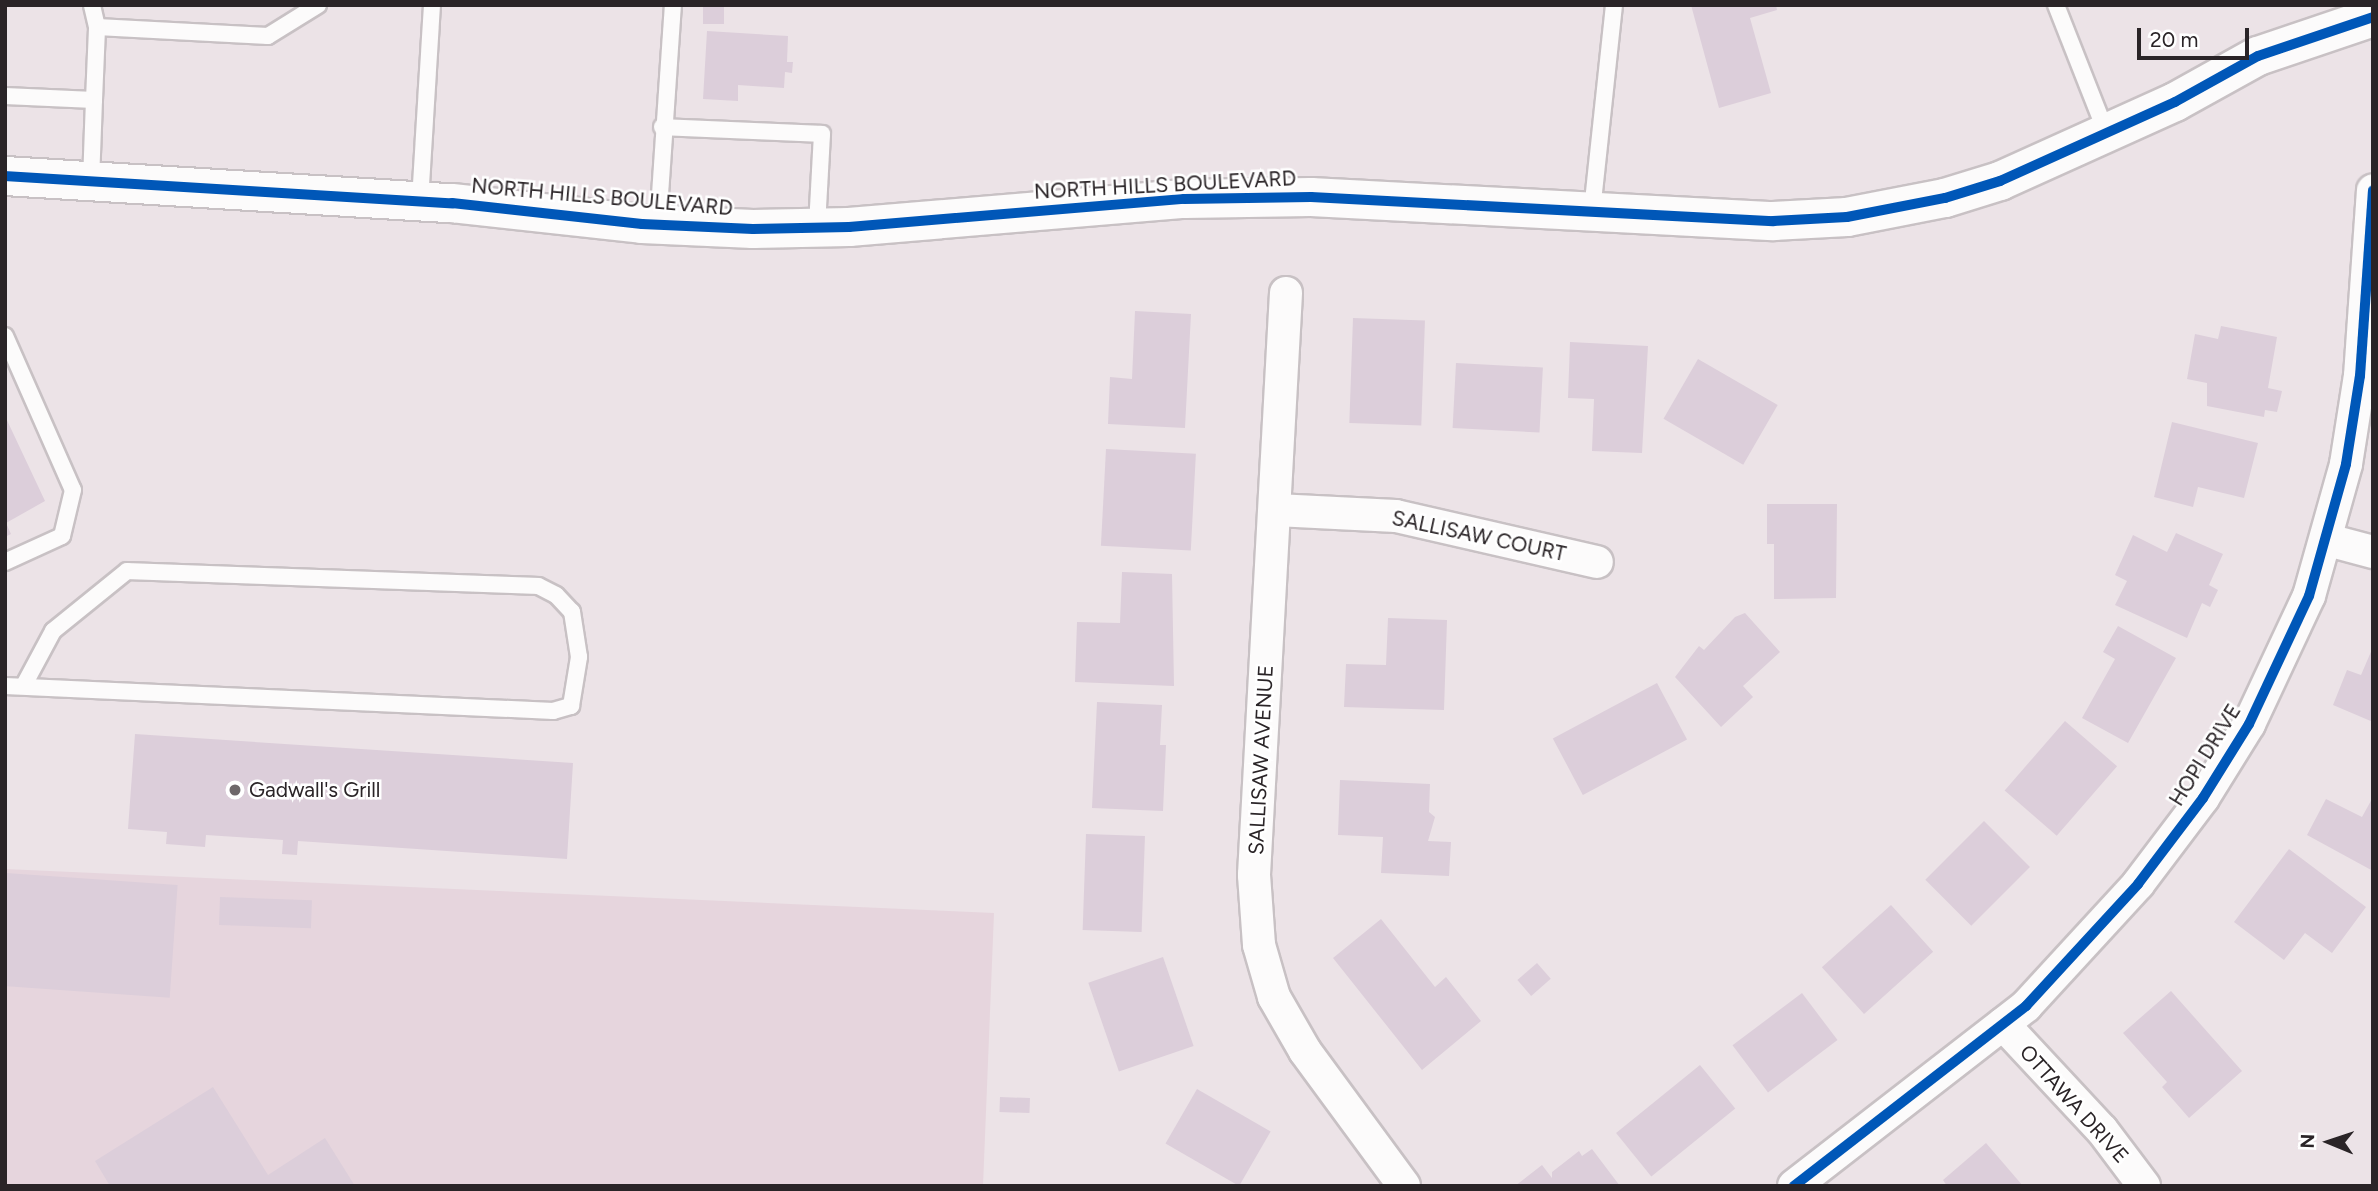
<!DOCTYPE html>
<html>
<head>
<meta charset="utf-8">
<style>
	body { margin:0 }
	#map { position:relative; width:2378px; height:1191px; overflow:hidden; background:#ece3e7; font-family:Figtree,sans-serif }
	div>[style] { position:absolute }
	[style*='--x'] { left:calc(var(--x)*1px); top:calc(var(--y)*1px); width:calc(var(--w)*1px); rotate:calc(var(--a)*1deg) }
	.built>* { inset:0; background:#e6d5dd }
	.building>* { inset:0; background:#dcceda; transform-origin:0 0 }
	.roads { filter:drop-shadow(2px 0 #c8c1c4) drop-shadow(-2px 0 #c8c1c4) drop-shadow(0 2px #c8c1c4) drop-shadow(0 -2px #c8c1c4) }
	.service>* { height:16px; margin:-8px; padding:0 8px; transform-origin:8px; border-radius:8px; background:#fcfbfb }
	.minor>* { height:32px; margin:-16px; padding:0 16px; transform-origin:16px; border-radius:16px; background:#fcfbfb }
	.tertiary>* { height:38px; margin:-19px; padding:0 19px; transform-origin:19px; border-radius:19px; background:#fcfbfb }
	.cycleway>* { height:10px; margin:-5px; padding:0 5px; transform-origin:5px; border-radius:5px; background:#0057b8 }
	.dots>* { width:19px; height:19px; translate:-50% -50%; box-sizing:border-box; border:4px solid #fff; border-radius:50% }
	span { translate:-50% -50%; white-space:nowrap; text-align:center; line-height:1.15; -webkit-text-stroke:5px #fff; paint-order:stroke }
	.street-label { font-size:21px; color:#2a2427 }
	.poi-label { font-size:21px; color:#2a2427 }
	.left { translate:0 -50%; text-align:left }
	.frame { position:absolute; inset:0; border:7px solid #2a2427; pointer-events:none }
	.north { position:absolute; left:2294px; top:1107px; width:70px; height:70px; -webkit-text-stroke:5px #fff; paint-order:stroke; rotate:272deg; font-size:19px; font-weight:700; line-height:28px; text-align:center; color:#2a2427 }
	.north::after { content:''; display:block; margin:auto; width:24px; height:32px; background:#2a2427; clip-path:polygon(50% 0,100% 100%,50% 72%,0 100%) }
	.scale { position:absolute; left:2137px; top:28px; width:112px; height:32px; box-sizing:border-box; border:4px solid #2a2427; border-top:0; padding-left:9px; font-size:21px; line-height:24px; white-space:nowrap; color:#2a2427; -webkit-text-stroke:5px #fff; paint-order:stroke }
</style>
</head>
<body>
<div id="map">
	<div class="built">
		<div style="clip-path:polygon(5px 869px,994px 913px,983px 1186px,5px 1186px)"></div>
	</div>
	<div class="building">
		<div style="left:703px;top:5px;width:21px;height:19px"></div>
		<div style="clip-path:polygon(1691px 5px,1776px 5px,1777px 10px,1750px 18px,1771px 93px,1719px 108px)"></div>
		<div style="clip-path:polygon(707px 31px,788px 36px,787px 62px,793px 62px,792px 73px,785px 72px,784px 88px,738px 85px,738px 101px,703px 99px)"></div>
		<div style="clip-path:polygon(1135px 311px,1191px 314px,1185px 428px,1108px 424px,1110px 377px,1132px 379px)"></div>
		<div style="left:1353px;top:318px;width:72px;height:105px;rotate:2deg"></div>
		<div style="clip-path:polygon(2221px 326px,2277px 337px,2268px 388px,2282px 391px,2277px 412px,2265px 410px,2264px 417px,2207px 406px,2207px 383px,2187px 379px,2195px 334px,2218px 339px)"></div>
		<div style="clip-path:polygon(1570px 342px,1648px 346px,1642px 453px,1592px 451px,1594px 399px,1568px 398px)"></div>
		<div style="left:1698px;top:359px;width:92px;height:69px;rotate:30deg"></div>
		<div style="left:1456px;top:363px;width:87px;height:65px;rotate:3deg"></div>
		<div style="clip-path:polygon(5px 416px,45px 501px,6px 523px,11px 534px,5px 537px)"></div>
		<div style="clip-path:polygon(2172px 422px,2258px 443px,2244px 498px,2198px 487px,2193px 507px,2154px 497px)"></div>
		<div style="left:1106px;top:449px;width:90px;height:97px;rotate:3deg"></div>
		<div style="clip-path:polygon(1767px 504px,1837px 504px,1836px 598px,1774px 599px,1774px 544px,1767px 544px)"></div>
		<div style="clip-path:polygon(2176px 533px,2223px 554px,2209px 585px,2218px 590px,2210px 607px,2202px 603px,2187px 638px,2115px 605px,2127px 581px,2115px 575px,2133px 535px,2167px 552px)"></div>
		<div style="clip-path:polygon(1122px 572px,1172px 574px,1174px 686px,1075px 682px,1077px 622px,1120px 623px)"></div>
		<div style="clip-path:polygon(1745px 613px,1780px 652px,1743px 686px,1753px 697px,1721px 727px,1675px 677px,1699px 646px,1704px 650px,1735px 617px)"></div>
		<div style="clip-path:polygon(1388px 618px,1447px 620px,1444px 710px,1344px 707px,1346px 664px,1386px 665px)"></div>
		<div style="clip-path:polygon(2118px 626px,2176px 658px,2128px 743px,2082px 718px,2115px 659px,2103px 652px)"></div>
		<div style="clip-path:polygon(2373px 647px,2373px 722px,2333px 705px,2347px 670px,2361px 675px)"></div>
		<div style="left:1657px;top:683px;width:64px;height:118px;rotate:62deg"></div>
		<div style="clip-path:polygon(1097px 702px,1162px 705px,1160px 745px,1166px 745px,1163px 811px,1092px 808px)"></div>
		<div style="left:2065px;top:721px;width:69px;height:92px;rotate:41deg"></div>
		<div style="clip-path:polygon(135px 734px,573px 763px,567px 859px,298px 841px,297px 855px,282px 854px,283px 840px,206px 835px,205px 847px,166px 844px,167px 832px,128px 829px)"></div>
		<div style="clip-path:polygon(1340px 780px,1430px 784px,1429px 812px,1435px 817px,1428px 841px,1451px 842px,1449px 876px,1381px 873px,1383px 837px,1338px 835px)"></div>
		<div style="clip-path:polygon(2373px 797px,2373px 871px,2307px 835px,2326px 799px,2362px 817px)"></div>
		<div style="left:1984px;top:821px;width:65px;height:83px;rotate:45deg"></div>
		<div style="left:1086px;top:834px;width:59px;height:96px;rotate:2deg"></div>
		<div style="clip-path:polygon(2289px 849px,2366px 907px,2332px 953px,2305px 933px,2284px 960px,2234px 922px)"></div>
		<div style="left:6px;top:873px;width:172px;height:113px;rotate:4deg"></div>
		<div style="left:220px;top:897px;width:92px;height:28px;rotate:2deg"></div>
		<div style="left:1891px;top:905px;width:63px;height:93px;rotate:48deg"></div>
		<div style="clip-path:polygon(1381px 919px,1435px 987px,1446px 977px,1481px 1021px,1422px 1070px,1333px 958px)"></div>
		<div style="left:1163px;top:957px;width:94px;height:79px;rotate:71deg"></div>
		<div style="left:1537px;top:963px;width:21px;height:26px;rotate:49deg"></div>
		<div style="clip-path:polygon(2171px 991px,2242px 1071px,2189px 1118px,2162px 1087px,2167px 1082px,2123px 1033px)"></div>
		<div style="left:1802px;top:993px;width:59px;height:87px;rotate:53deg"></div>
		<div style="left:1700px;top:1065px;width:56px;height:108px;rotate:51deg"></div>
		<div style="clip-path:polygon(213px 1087px,268px 1175px,325px 1138px,355px 1186px,110px 1186px,95px 1161px)"></div>
		<div style="left:1197px;top:1089px;width:85px;height:63px;rotate:30deg"></div>
		<div style="left:1000px;top:1097px;width:30px;height:15px;rotate:2deg"></div>
		<div style="clip-path:polygon(1986px 1143px,2023px 1186px,1947px 1186px,1943px 1180px)"></div>
		<div style="clip-path:polygon(1592px 1149px,1620px 1186px,1515px 1186px,1542px 1165px,1552px 1178px,1552px 1172px,1579px 1151px,1582px 1156px)"></div>
	</div>
	<div class="roads">
		<div class="service">
			<div style="--x:2056;--y:5;--w:136;--a:68.5"></div>
			<div style="--x:97;--y:27;--w:171;--a:3"></div>
			<div style="--x:268;--y:36;--w:59;--a:-31.8"></div>
			<div style="--x:5;--y:96;--w:89;--a:2.6"></div>
			<div style="--x:94;--y:100;--w:73;--a:-87.6"></div>
			<div style="--x:97;--y:27;--w:23;--a:-103"></div>
			<div style="--x:662;--y:127;--w:160;--a:2.5"></div>
			<div style="--x:822;--y:134;--w:93;--a:93.1"></div>
			<div style="--x:91;--y:182;--w:82;--a:-87.9"></div>
			<div style="--x:420;--y:201;--w:196;--a:-86.5"></div>
			<div style="--x:1592;--y:211;--w:207;--a:-83.9"></div>
			<div style="--x:658;--y:224;--w:220;--a:-86.1"></div>
			<div style="--x:5;--y:336;--w:168;--a:66.2"></div>
			<div style="--x:73;--y:490;--w:47;--a:103.4"></div>
			<div style="--x:62;--y:536;--w:63;--a:155.5"></div>
			<div style="--x:5;--y:686;--w:549;--a:2.61"></div>
			<div style="--x:553;--y:711;--w:19;--a:-16"></div>
			<div style="--x:571;--y:706;--w:50;--a:-80.7"></div>
			<div style="--x:579;--y:657;--w:46;--a:-98.8"></div>
			<div style="--x:572;--y:612;--w:23;--a:-133"></div>
			<div style="--x:556;--y:595;--w:20;--a:-153"></div>
			<div style="--x:538;--y:586;--w:411;--a:-177.9"></div>
			<div style="--x:127;--y:571;--w:95;--a:141"></div>
			<div style="--x:53;--y:631;--w:61;--a:118.2"></div>
		</div>
		<div class="minor">
			<div style="--x:1286;--y:293;--w:583;--a:93.15"></div>
			<div style="--x:1254;--y:875;--w:70;--a:85.9"></div>
			<div style="--x:1259;--y:945;--w:54;--a:73.9"></div>
			<div style="--x:1274;--y:997;--w:62;--a:60.1"></div>
			<div style="--x:1305;--y:1051;--w:167;--a:53.7"></div>
			<div style="--x:1276;--y:510;--w:120;--a:2.9"></div>
			<div style="--x:1396;--y:516;--w:206;--a:12.9"></div>
			<div style="--x:2328;--y:540;--w:47;--a:14.9"></div>
			<div style="--x:2003;--y:1024;--w:145;--a:47"></div>
			<div style="--x:2102;--y:1130;--w:70;--a:53.1"></div>
			<div style="--x:1794;--y:1186;--w:294;--a:-37.8"></div>
			<div style="--x:2026;--y:1006;--w:166;--a:-47.4"></div>
			<div style="--x:2138;--y:884;--w:108;--a:-52.9"></div>
			<div style="--x:2203;--y:798;--w:87;--a:-58.1"></div>
			<div style="--x:2249;--y:724;--w:141;--a:-64.9"></div>
			<div style="--x:2309;--y:596;--w:137;--a:-74.3"></div>
			<div style="--x:2346;--y:464;--w:89;--a:-81"></div>
			<div style="--x:2360;--y:376;--w:186;--a:-86"></div>
		</div>
		<div class="tertiary">
			<div style="--x:5;--y:176;--w:448;--a:3.5"></div>
			<div style="--x:452;--y:203;--w:191;--a:6.3"></div>
			<div style="--x:642;--y:224;--w:111;--a:2.6"></div>
			<div style="--x:753;--y:229;--w:96;--a:-1.2"></div>
			<div style="--x:849;--y:227;--w:336;--a:-4.8"></div>
			<div style="--x:1184;--y:199;--w:127;--a:-0.9"></div>
			<div style="--x:1311;--y:197;--w:463;--a:3"></div>
			<div style="--x:1773;--y:221;--w:74;--a:-3.1"></div>
			<div style="--x:1847;--y:217;--w:100;--a:-11"></div>
			<div style="--x:1945;--y:198;--w:58;--a:-17.2"></div>
			<div style="--x:2000;--y:181;--w:192;--a:-24.3"></div>
			<div style="--x:2175;--y:102;--w:95;--a:-29"></div>
			<div style="--x:2258;--y:56;--w:121;--a:-18.7"></div>
		</div>
	</div>
	<div class="cycleway">
		<div style="--x:5;--y:176;--w:448;--a:3.5"></div>
		<div style="--x:452;--y:203;--w:191;--a:6.3"></div>
		<div style="--x:642;--y:224;--w:111;--a:2.6"></div>
		<div style="--x:753;--y:229;--w:96;--a:-1.2"></div>
		<div style="--x:849;--y:227;--w:336;--a:-4.8"></div>
		<div style="--x:1184;--y:199;--w:127;--a:-0.9"></div>
		<div style="--x:1311;--y:197;--w:463;--a:3"></div>
		<div style="--x:1773;--y:221;--w:74;--a:-3.1"></div>
		<div style="--x:1847;--y:217;--w:100;--a:-11"></div>
		<div style="--x:1945;--y:198;--w:58;--a:-17.2"></div>
		<div style="--x:2000;--y:181;--w:192;--a:-24.3"></div>
		<div style="--x:2175;--y:102;--w:95;--a:-29"></div>
		<div style="--x:2258;--y:56;--w:121;--a:-18.7"></div>
		<div style="--x:1794;--y:1186;--w:294;--a:-37.8"></div>
		<div style="--x:2026;--y:1006;--w:166;--a:-47.4"></div>
		<div style="--x:2138;--y:884;--w:108;--a:-52.9"></div>
		<div style="--x:2203;--y:798;--w:87;--a:-58.1"></div>
		<div style="--x:2249;--y:724;--w:141;--a:-64.9"></div>
		<div style="--x:2309;--y:596;--w:137;--a:-74.3"></div>
		<div style="--x:2346;--y:464;--w:89;--a:-81"></div>
		<div style="--x:2360;--y:376;--w:186;--a:-86"></div>
	</div>
	<div class="dots">
		<div style="left:235px;top:790px;background:#6e676a"></div>
	</div>
	<div class="street-label">
		<span style="left:1165px;top:185px;rotate:-3deg">NORTH HILLS BOULEVARD</span>
		<span style="left:602px;top:197px;rotate:5deg">NORTH HILLS BOULEVARD</span>
		<span style="left:1479px;top:536px;rotate:12deg">SALLISAW COURT</span>
		<span style="left:2205px;top:755px;rotate:-58deg">HOPI DRIVE</span>
		<span style="left:1261px;top:760px;rotate:-87deg">SALLISAW AVENUE</span>
		<span style="left:2074px;top:1104px;rotate:48deg">OTTAWA DRIVE</span>
	</div>
	<div class="poi-label">
		<span class="left" style="left:249px;top:790px">Gadwall's Grill</span>
	</div>
	<div class="frame"></div>
	<div class="north">N</div>
	<div class="scale">20 m</div>
</div>
</body>
</html>
